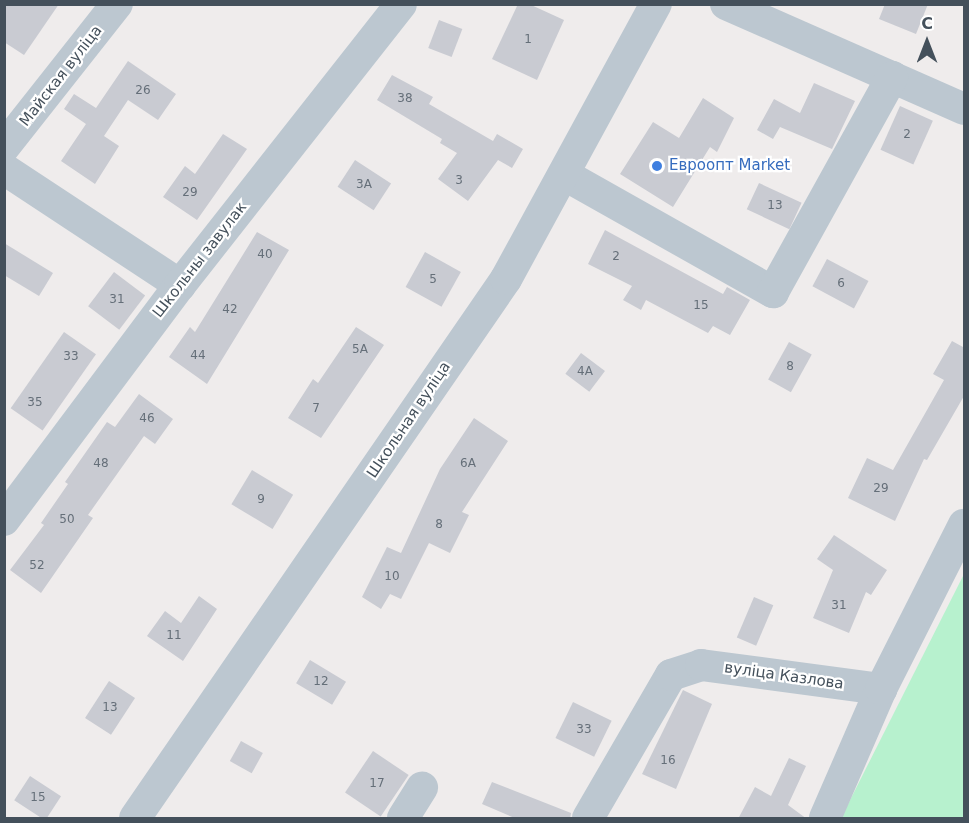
<!DOCTYPE html>
<html>
<head>
<meta charset="utf-8">
<style>
	body { margin:0 }
	#map { position:relative; width:969px; height:823px; overflow:hidden; background:#efecec; font-family:"DejaVu Sans",sans-serif }
	div>[style] { position:absolute }
	[style*='--x'] { left:calc(var(--x)*1px); top:calc(var(--y)*1px); width:calc(var(--w)*1px); rotate:calc(var(--a)*1deg) }
	.green>* { inset:0; background:#b7f1ce }
	.building>* { inset:0; background:#c9cbd2; transform-origin:0 0 }
	.minor>* { height:32px; margin:-16px; padding:0 16px; transform-origin:16px; border-radius:16px; background:#bcc7d0 }
	.dots>* { width:16px; height:16px; translate:-50% -50%; box-sizing:border-box; border:3px solid #fff; border-radius:50% }
	span { translate:-50% -50%; white-space:nowrap; text-align:center; line-height:1.15; -webkit-text-stroke:4.5px #fff; paint-order:stroke }
	.number-label { font-size:12px; color:#656f79 }
	.number-label span { -webkit-text-stroke-width:0 }
	.street-label { font-size:15px; color:#44505b }
	.shop-label { font-size:15px; color:#366cbe }
	.left { translate:0 -50%; text-align:left }
	.frame { position:absolute; inset:0; border:6px solid #44505b; pointer-events:none }
	.north { position:absolute; left:897px; top:12px; width:60px; height:60px; -webkit-text-stroke:4px #fff; paint-order:stroke; rotate:0deg; font-size:16px; font-weight:700; line-height:24px; text-align:center; color:#44505b }
	.north::after { content:''; display:block; margin:auto; width:21px; height:27px; background:#44505b; clip-path:polygon(50% 0,100% 100%,50% 72%,0 100%) }
</style>
</head>
<body>
<div id="map">
	<div class="green">
		<div style="clip-path:polygon(964px 574px,964px 818px,841px 818px)"></div>
	</div>
	<div class="building">
		<div style="clip-path:polygon(4px 4px,59px 4px,24px 55px,4px 42px)"></div>
		<div style="clip-path:polygon(518px 4px,529px 4px,564px 20px,537px 80px,492px 59px)"></div>
		<div style="clip-path:polygon(885px 4px,928px 4px,916px 34px,879px 19px)"></div>
		<div style="left:439px;top:20px;width:25px;height:30px;rotate:21deg"></div>
		<div style="clip-path:polygon(128px 61px,176px 94px,158px 120px,128px 100px,104px 136px,119px 146px,95px 184px,61px 161px,86px 124px,64px 109px,74px 94px,96px 108px)"></div>
		<div style="clip-path:polygon(392px 75px,433px 97px,429px 104px,493px 141px,497px 134px,523px 149px,512px 168px,498px 160px,468px 201px,438px 179px,457px 153px,440px 143px,442px 139px,377px 100px)"></div>
		<div style="clip-path:polygon(814px 83px,855px 101px,832px 149px,780px 127px,773px 139px,757px 130px,774px 99px,800px 113px)"></div>
		<div style="clip-path:polygon(703px 98px,734px 118px,717px 152px,710px 147px,673px 207px,620px 174px,653px 122px,679px 138px)"></div>
		<div style="left:900px;top:106px;width:36px;height:48px;rotate:24deg"></div>
		<div style="clip-path:polygon(223px 134px,247px 149px,197px 220px,163px 197px,185px 166px,195px 174px)"></div>
		<div style="left:355px;top:160px;width:43px;height:32px;rotate:33deg"></div>
		<div style="left:759px;top:183px;width:47px;height:29px;rotate:25deg"></div>
		<div style="clip-path:polygon(605px 230px,723px 294px,727px 287px,750px 300px,730px 335px,713px 326px,708px 333px,646px 300px,641px 310px,623px 300px,632px 286px,588px 264px)"></div>
		<div style="clip-path:polygon(257px 232px,289px 250px,207px 384px,169px 357px,190px 327px,195px 332px)"></div>
		<div style="clip-path:polygon(4px 243px,53px 273px,39px 296px,4px 275px)"></div>
		<div style="left:425px;top:252px;width:41px;height:40px;rotate:29deg"></div>
		<div style="left:827px;top:259px;width:47px;height:31px;rotate:28deg"></div>
		<div style="left:114px;top:272px;width:39px;height:43px;rotate:37deg"></div>
		<div style="clip-path:polygon(356px 327px,384px 345px,321px 438px,288px 418px,313px 379px,318px 383px)"></div>
		<div style="left:64px;top:332px;width:39px;height:93px;rotate:35deg"></div>
		<div style="clip-path:polygon(952px 341px,963px 347px,964px 344px,964px 396px,927px 460px,924px 459px,895px 521px,848px 498px,867px 458px,893px 470px,944px 380px,933px 374px)"></div>
		<div style="left:789px;top:342px;width:26px;height:43px;rotate:29deg"></div>
		<div style="left:581px;top:353px;width:30px;height:26px;rotate:37deg"></div>
		<div style="clip-path:polygon(139px 394px,173px 419px,155px 444px,144px 436px,88px 515px,93px 518px,41px 593px,10px 570px,44px 525px,41px 523px,68px 484px,65px 482px,107px 422px,115px 427px)"></div>
		<div style="clip-path:polygon(474px 418px,508px 441px,462px 512px,469px 515px,450px 553px,429px 543px,401px 599px,390px 594px,381px 609px,362px 597px,387px 547px,401px 553px,440px 469px)"></div>
		<div style="left:252px;top:470px;width:48px;height:40px;rotate:31deg"></div>
		<div style="clip-path:polygon(834px 535px,887px 570px,871px 595px,866px 592px,849px 633px,813px 618px,833px 570px,817px 559px)"></div>
		<div style="clip-path:polygon(199px 596px,217px 609px,183px 661px,147px 636px,165px 611px,181px 623px)"></div>
		<div style="left:754px;top:597px;width:21px;height:44px;rotate:23deg"></div>
		<div style="left:310px;top:660px;width:42px;height:27px;rotate:31deg"></div>
		<div style="left:109px;top:681px;width:31px;height:44px;rotate:33deg"></div>
		<div style="clip-path:polygon(683px 690px,712px 704px,676px 789px,642px 774px)"></div>
		<div style="left:573px;top:702px;width:43px;height:40px;rotate:26deg"></div>
		<div style="left:241px;top:741px;width:25px;height:23px;rotate:29deg"></div>
		<div style="left:373px;top:751px;width:43px;height:50px;rotate:34deg"></div>
		<div style="clip-path:polygon(789px 758px,806px 766px,788px 805px,807px 819px,738px 819px,755px 787px,771px 796px)"></div>
		<div style="left:30px;top:776px;width:37px;height:29px;rotate:33deg"></div>
		<div style="clip-path:polygon(492px 782px,571px 813px,570px 819px,517px 819px,482px 804px)"></div>
	</div>
	<div class="minor">
		<div style="--x:726;--y:4;--w:260;--a:23.8"></div>
		<div style="--x:4;--y:147;--w:182;--a:-51.7"></div>
		<div style="--x:4;--y:169;--w:211;--a:33.4"></div>
		<div style="--x:565;--y:175;--w:239;--a:29.4"></div>
		<div style="--x:773;--y:292;--w:246;--a:-61"></div>
		<div style="--x:4;--y:520;--w:294;--a:-53.2"></div>
		<div style="--x:180;--y:285;--w:357;--a:-51.8"></div>
		<div style="--x:135;--y:818;--w:654;--a:-55.46"></div>
		<div style="--x:506;--y:279;--w:313;--a:-61.4"></div>
		<div style="--x:403;--y:818;--w:36;--a:-58"></div>
		<div style="--x:588;--y:818;--w:165;--a:-59.9"></div>
		<div style="--x:671;--y:675;--w:32;--a:-18"></div>
		<div style="--x:701;--y:665;--w:182;--a:7.6"></div>
		<div style="--x:825;--y:818;--w:141;--a:-66.5"></div>
		<div style="--x:881;--y:689;--w:184;--a:-63.2"></div>
	</div>
	<div class="dots">
		<div style="left:657px;top:166px;background:#3f7fe0"></div>
	</div>
	<div class="number-label">
		<span style="left:528px;top:40px">1</span>
		<span style="left:143px;top:91px">26</span>
		<span style="left:405px;top:99px">38</span>
		<span style="left:907px;top:135px">2</span>
		<span style="left:459px;top:181px">3</span>
		<span style="left:364px;top:185px">3А</span>
		<span style="left:190px;top:193px">29</span>
		<span style="left:775px;top:206px">13</span>
		<span style="left:265px;top:255px">40</span>
		<span style="left:616px;top:257px">2</span>
		<span style="left:433px;top:280px">5</span>
		<span style="left:841px;top:284px">6</span>
		<span style="left:117px;top:300px">31</span>
		<span style="left:701px;top:306px">15</span>
		<span style="left:230px;top:310px">42</span>
		<span style="left:360px;top:350px">5А</span>
		<span style="left:198px;top:356px">44</span>
		<span style="left:71px;top:357px">33</span>
		<span style="left:790px;top:367px">8</span>
		<span style="left:585px;top:372px">4А</span>
		<span style="left:35px;top:403px">35</span>
		<span style="left:316px;top:409px">7</span>
		<span style="left:147px;top:419px">46</span>
		<span style="left:101px;top:464px">48</span>
		<span style="left:468px;top:464px">6А</span>
		<span style="left:881px;top:489px">29</span>
		<span style="left:261px;top:500px">9</span>
		<span style="left:67px;top:520px">50</span>
		<span style="left:439px;top:525px">8</span>
		<span style="left:37px;top:566px">52</span>
		<span style="left:392px;top:577px">10</span>
		<span style="left:839px;top:606px">31</span>
		<span style="left:174px;top:636px">11</span>
		<span style="left:321px;top:682px">12</span>
		<span style="left:110px;top:708px">13</span>
		<span style="left:584px;top:730px">33</span>
		<span style="left:668px;top:761px">16</span>
		<span style="left:377px;top:784px">17</span>
		<span style="left:38px;top:798px">15</span>
	</div>
	<div class="street-label">
		<span style="left:61px;top:76px;rotate:-52deg">Майская вуліца</span>
		<span style="left:200px;top:260px;rotate:-52deg">Школьны завулак</span>
		<span style="left:409px;top:420px;rotate:-56deg">Школьная вуліца</span>
		<span style="left:784px;top:676px;rotate:8deg">вуліца Казлова</span>
	</div>
	<div class="shop-label">
		<span class="left" style="left:669px;top:166px">Евроопт Market</span>
	</div>
	<div class="frame"></div>
	<div class="north">С</div>
</div>
</body>
</html>
